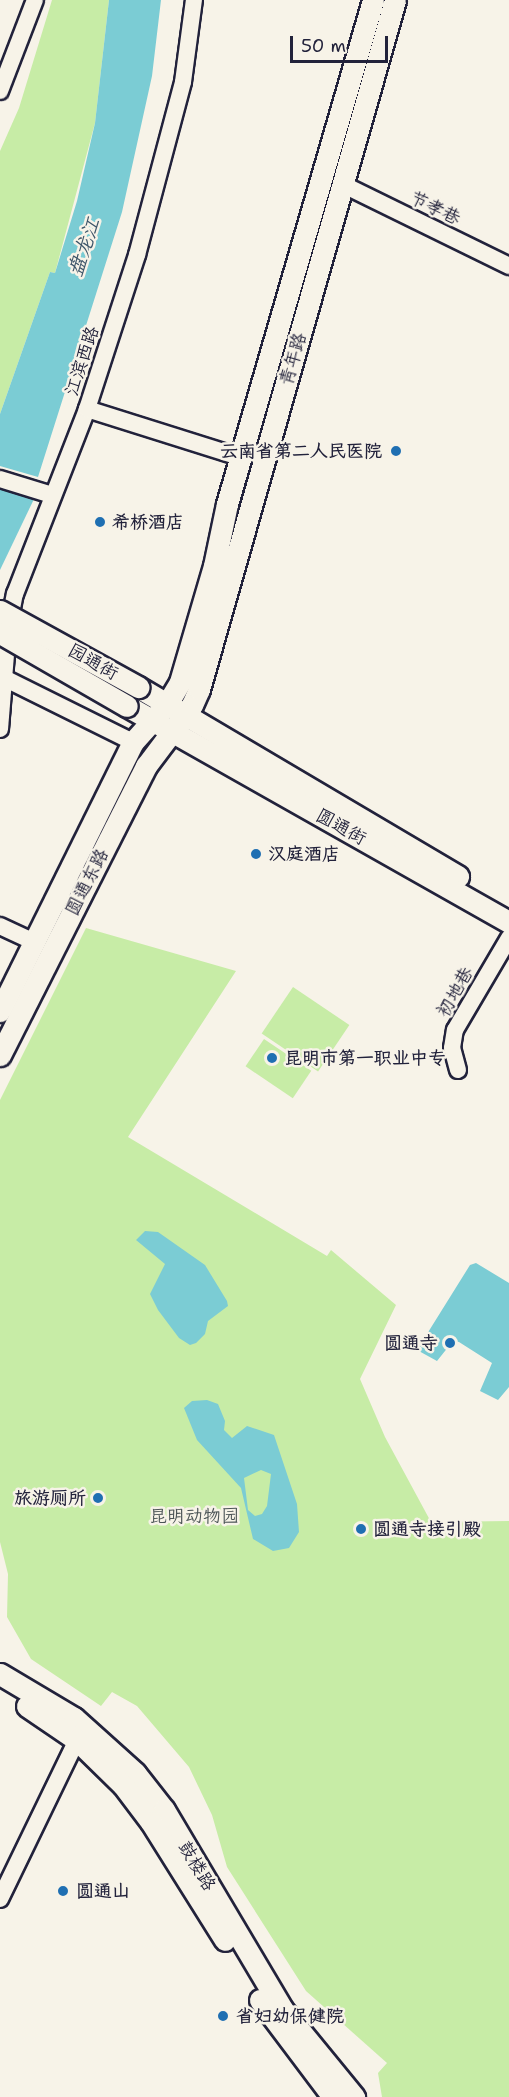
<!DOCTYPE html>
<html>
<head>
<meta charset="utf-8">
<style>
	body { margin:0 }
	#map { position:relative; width:509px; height:2097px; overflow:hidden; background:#f7f3e8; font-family:"Shantell Sans","LXGW WenKai TC",sans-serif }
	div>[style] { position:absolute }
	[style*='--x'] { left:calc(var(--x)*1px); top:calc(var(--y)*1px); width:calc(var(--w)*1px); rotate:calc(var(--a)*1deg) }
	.green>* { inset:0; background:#c7eca6; transform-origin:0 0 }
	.water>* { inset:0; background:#7bccd4 }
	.roads { filter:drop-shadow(2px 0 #22223b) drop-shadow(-2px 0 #22223b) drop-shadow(0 2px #22223b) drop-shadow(0 -2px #22223b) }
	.minor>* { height:16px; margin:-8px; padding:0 8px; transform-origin:8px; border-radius:8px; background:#f7f3e8 }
	.major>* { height:21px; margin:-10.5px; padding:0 10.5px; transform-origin:10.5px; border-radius:10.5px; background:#f7f3e8 }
	.bridges { filter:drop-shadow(2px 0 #22223b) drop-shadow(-2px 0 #22223b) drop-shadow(0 2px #22223b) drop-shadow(0 -2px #22223b) }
	.major-bridge>* { height:21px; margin:-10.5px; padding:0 10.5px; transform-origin:10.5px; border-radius:10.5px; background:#f7f3e8 }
	.dots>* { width:16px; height:16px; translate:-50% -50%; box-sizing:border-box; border:3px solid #f7f3e8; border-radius:50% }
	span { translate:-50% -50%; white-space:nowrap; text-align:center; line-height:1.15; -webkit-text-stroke:5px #f7f3e8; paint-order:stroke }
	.street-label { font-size:18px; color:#22223b }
	.poi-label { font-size:18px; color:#22223b; font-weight:700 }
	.right { translate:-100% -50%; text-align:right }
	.left { translate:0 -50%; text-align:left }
	.park-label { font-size:18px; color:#4b5456 }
	.water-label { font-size:20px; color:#3d5569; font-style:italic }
	.scale { position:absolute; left:290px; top:36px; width:98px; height:27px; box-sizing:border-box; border:3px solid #22223b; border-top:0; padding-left:8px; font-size:18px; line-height:21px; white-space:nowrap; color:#22223b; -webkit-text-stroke:4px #f7f3e8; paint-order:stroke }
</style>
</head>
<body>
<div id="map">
	<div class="green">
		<div style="clip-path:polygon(52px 0,109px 0,95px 123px,55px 273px,50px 272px,0 414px,0 151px,19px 108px)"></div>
		<div style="clip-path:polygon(86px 928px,236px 971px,128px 1137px,327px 1256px,331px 1250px,396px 1305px,360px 1379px,385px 1437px,431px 1522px,509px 1521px,509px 2097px,382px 2097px,378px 2073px,387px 2063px,306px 1991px,227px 1867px,212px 1815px,189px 1767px,137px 1706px,112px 1692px,101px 1706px,31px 1659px,7px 1617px,8px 1574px,0 1542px,0 1100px)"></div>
		<div style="left:293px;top:987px;width:68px;height:56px;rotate:34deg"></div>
		<div style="left:264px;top:1039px;width:57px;height:33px;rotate:34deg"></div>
	</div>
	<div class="water">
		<div style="clip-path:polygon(109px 0,161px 0,152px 76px,122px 212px,38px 477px,0 466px,0 414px,50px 272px,55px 273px,77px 201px,95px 123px)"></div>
		<div style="clip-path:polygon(0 489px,34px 499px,0 570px)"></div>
		<div style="clip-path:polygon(145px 1231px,158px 1232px,205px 1265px,227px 1301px,228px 1306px,208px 1321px,205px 1334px,196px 1343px,190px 1345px,179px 1338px,158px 1310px,150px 1294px,165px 1264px,136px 1240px)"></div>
		<div style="clip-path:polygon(476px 1263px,509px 1283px,509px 1387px,498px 1400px,480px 1391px,492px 1363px,459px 1342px,453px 1341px,437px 1361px,417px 1350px,470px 1265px)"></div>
		<div style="clip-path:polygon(evenodd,207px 1400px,218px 1404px,225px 1421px,224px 1430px,232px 1438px,247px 1426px,274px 1435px,297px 1504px,299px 1532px,289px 1548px,273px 1551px,253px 1539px,241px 1488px,197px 1440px,184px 1408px,192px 1401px,207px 1400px,261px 1470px,271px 1474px,267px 1506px,262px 1514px,255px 1516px,248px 1510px,244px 1478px,261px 1470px)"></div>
	</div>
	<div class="roads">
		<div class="minor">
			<div style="--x:0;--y:91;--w:97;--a:-69"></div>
			<div style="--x:344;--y:185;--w:184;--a:26.1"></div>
			<div style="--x:87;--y:409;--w:163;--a:17.5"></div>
			<div style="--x:0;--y:479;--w:54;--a:17.1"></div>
			<div style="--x:6;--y:679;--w:142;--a:26.4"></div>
			<div style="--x:0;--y:729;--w:100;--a:-85.4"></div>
			<div style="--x:8;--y:629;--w:36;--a:-79"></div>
			<div style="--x:15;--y:594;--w:199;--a:-68.7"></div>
			<div style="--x:87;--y:409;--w:162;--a:-72"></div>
			<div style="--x:137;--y:255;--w:179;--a:-75.1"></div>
			<div style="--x:183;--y:82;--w:83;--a:-82.4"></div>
			<div style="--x:0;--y:926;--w:40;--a:25"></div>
			<div style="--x:458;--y:1070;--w:23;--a:-105"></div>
			<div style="--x:452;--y:1048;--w:18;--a:-81"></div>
			<div style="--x:455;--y:1030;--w:107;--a:-59.6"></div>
			<div style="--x:0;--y:1899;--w:177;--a:-64.2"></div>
		</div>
		<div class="major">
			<div style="--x:138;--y:687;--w:372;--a:30.6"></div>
			<div style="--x:127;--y:706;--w:439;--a:29.5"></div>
			<div style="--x:0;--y:1011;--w:300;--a:-63.7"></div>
			<div style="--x:133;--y:742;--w:51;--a:-48.2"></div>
			<div style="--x:167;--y:704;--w:26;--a:-59"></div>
			<div style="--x:180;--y:682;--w:121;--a:-73.7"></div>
			<div style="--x:214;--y:566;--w:63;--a:-78.2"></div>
			<div style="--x:227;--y:504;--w:525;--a:-73.84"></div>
			<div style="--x:0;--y:1055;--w:324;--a:-63.2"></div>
			<div style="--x:146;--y:766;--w:76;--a:-53"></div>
			<div style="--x:192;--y:705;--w:17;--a:-66"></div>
			<div style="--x:199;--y:689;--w:716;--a:-74.12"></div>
			<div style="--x:0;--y:1674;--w:86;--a:30.7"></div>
			<div style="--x:74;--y:1718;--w:82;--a:42"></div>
			<div style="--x:135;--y:1773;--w:47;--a:51.9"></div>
			<div style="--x:164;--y:1810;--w:231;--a:59.3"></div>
			<div style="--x:282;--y:2009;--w:114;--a:50.7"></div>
			<div style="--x:27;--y:1706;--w:60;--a:34.2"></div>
			<div style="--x:77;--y:1740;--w:64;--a:44.4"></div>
			<div style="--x:123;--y:1785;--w:46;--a:52.9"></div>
			<div style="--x:151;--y:1822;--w:139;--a:57.9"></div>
			<div style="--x:260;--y:2000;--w:121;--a:53"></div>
		</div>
	</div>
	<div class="bridges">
		<div class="major-bridge">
			<div style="--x:0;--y:611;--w:158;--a:28.8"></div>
			<div style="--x:0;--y:633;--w:146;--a:29.9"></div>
		</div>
	</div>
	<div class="dots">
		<div style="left:396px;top:451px;background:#1f6fb2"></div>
		<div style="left:100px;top:522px;background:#1f6fb2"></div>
		<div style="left:256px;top:854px;background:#1f6fb2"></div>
		<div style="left:272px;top:1058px;background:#1f6fb2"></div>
		<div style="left:450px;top:1343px;background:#1f6fb2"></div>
		<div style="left:98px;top:1498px;background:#1f6fb2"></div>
		<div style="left:361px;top:1529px;background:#1f6fb2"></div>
		<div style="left:63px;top:1891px;background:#1f6fb2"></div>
		<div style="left:223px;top:2016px;background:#1f6fb2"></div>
	</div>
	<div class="street-label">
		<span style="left:435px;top:208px;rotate:26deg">节孝巷</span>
		<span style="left:293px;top:359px;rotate:-74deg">青年路</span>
		<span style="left:82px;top:361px;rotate:-72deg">江滨西路</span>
		<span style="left:93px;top:662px;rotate:29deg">园通街</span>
		<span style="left:341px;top:827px;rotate:29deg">圆通街</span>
		<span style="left:87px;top:882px;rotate:-63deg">圆通东路</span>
		<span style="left:455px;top:992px;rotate:-60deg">初地巷</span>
		<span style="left:197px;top:1866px;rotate:59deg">鼓楼路</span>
	</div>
	<div class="poi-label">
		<span class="right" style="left:382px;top:451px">云南省第二人民医院</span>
		<span class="left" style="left:112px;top:522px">希桥酒店</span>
		<span class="left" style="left:268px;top:854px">汉庭酒店</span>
		<span class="left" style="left:284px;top:1058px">昆明市第一职业中专</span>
		<span class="right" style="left:438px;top:1343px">圆通寺</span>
		<span class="right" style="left:86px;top:1498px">旅游厕所</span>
		<span class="left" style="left:373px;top:1529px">圆通寺接引殿</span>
		<span class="left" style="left:76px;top:1891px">圆通山</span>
		<span class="left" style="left:236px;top:2016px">省妇幼保健院</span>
	</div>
	<div class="park-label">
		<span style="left:194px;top:1516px">昆明动物园</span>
	</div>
	<div class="water-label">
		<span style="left:84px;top:247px;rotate:-71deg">盘龙江</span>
	</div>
	<div class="scale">50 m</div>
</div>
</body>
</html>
